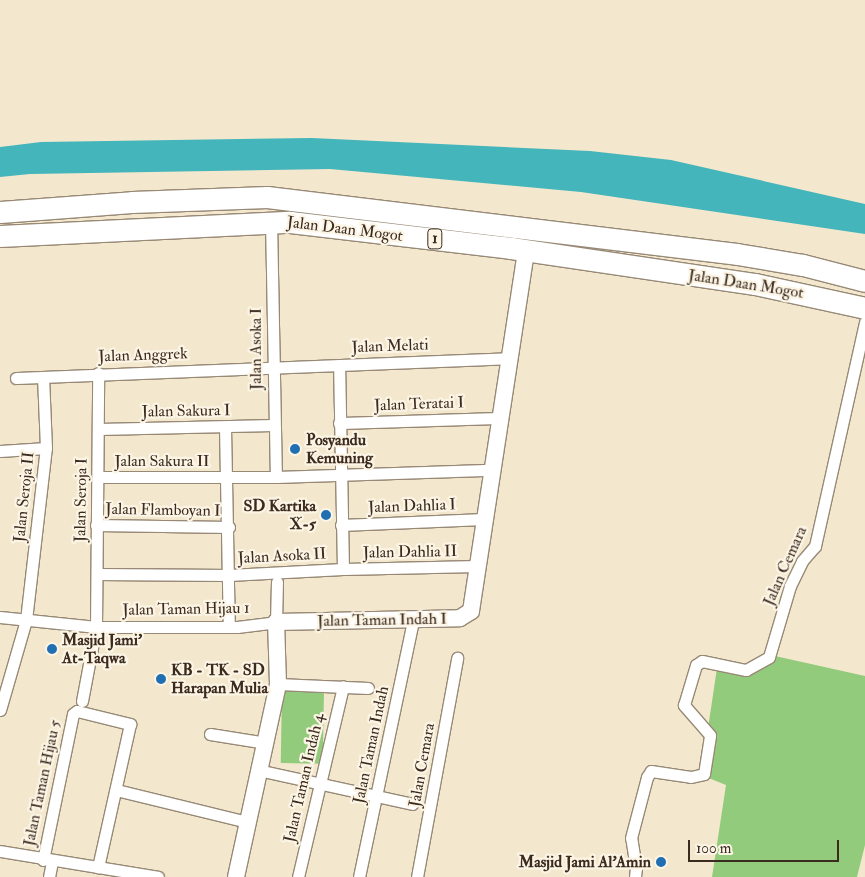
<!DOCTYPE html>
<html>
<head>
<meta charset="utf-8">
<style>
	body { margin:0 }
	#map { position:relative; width:865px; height:877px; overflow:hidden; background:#f3e8cd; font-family:"IM FELL Double Pica",serif }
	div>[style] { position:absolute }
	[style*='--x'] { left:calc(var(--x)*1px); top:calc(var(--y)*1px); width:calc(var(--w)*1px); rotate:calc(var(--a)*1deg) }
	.green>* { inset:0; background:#93cb7d; transform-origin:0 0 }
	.water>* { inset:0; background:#45b5bc }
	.roads { filter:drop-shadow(1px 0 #978976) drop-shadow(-1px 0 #978976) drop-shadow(0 1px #978976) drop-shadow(0 -1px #978976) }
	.street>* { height:11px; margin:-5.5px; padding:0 5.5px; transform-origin:5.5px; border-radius:5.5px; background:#fff }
	.secondary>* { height:16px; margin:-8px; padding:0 8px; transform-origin:8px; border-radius:8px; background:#fff }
	.highway>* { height:21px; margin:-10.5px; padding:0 10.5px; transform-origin:10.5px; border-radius:10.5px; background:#fff }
	.dots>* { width:14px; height:14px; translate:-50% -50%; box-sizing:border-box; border:2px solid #fcf5e5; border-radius:50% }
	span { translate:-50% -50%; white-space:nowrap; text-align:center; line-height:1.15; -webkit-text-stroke:4.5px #fcf5e5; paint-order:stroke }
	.shield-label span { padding:1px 4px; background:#fcf5e5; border:1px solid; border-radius:4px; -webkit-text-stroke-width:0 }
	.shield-label { font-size:15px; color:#3b2a1e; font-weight:700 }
	.street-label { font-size:16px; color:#3b2a1e }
	.poi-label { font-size:16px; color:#3b2a1e; font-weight:700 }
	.left { translate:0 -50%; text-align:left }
	.right { translate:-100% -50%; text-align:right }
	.scale { position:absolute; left:688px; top:840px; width:151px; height:22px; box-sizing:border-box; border:2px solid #3b2a1e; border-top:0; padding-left:6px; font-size:15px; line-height:18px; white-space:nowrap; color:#3b2a1e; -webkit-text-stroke:4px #fcf5e5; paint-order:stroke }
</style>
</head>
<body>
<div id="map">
	<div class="green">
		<div style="clip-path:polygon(775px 656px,865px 676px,865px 845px,857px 877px,712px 877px,726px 785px,701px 775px,717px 668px,749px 673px)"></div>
		<div style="left:282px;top:690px;width:42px;height:73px;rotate:1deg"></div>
	</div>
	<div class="water">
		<div style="clip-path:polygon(312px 138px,590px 151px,671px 160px,865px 204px,865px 234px,581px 192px,330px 169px,30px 174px,0 177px,0 147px,41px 142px)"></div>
	</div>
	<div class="roads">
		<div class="street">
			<div style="--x:271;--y:220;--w:257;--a:88.9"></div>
			<div style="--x:16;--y:378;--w:493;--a:-2.3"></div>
			<div style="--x:339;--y:423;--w:161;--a:-1.8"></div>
			<div style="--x:225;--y:427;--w:200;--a:88.9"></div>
			<div style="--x:99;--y:429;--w:174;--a:-1.3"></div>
			<div style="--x:0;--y:451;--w:46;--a:-3.7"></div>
			<div style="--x:98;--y:477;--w:178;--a:0"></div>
			<div style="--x:276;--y:477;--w:216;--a:-1.9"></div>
			<div style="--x:96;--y:525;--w:133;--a:0.9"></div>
			<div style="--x:341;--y:525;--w:143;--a:-2.4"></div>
			<div style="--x:343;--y:569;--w:134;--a:-1.3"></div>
			<div style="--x:97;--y:574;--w:132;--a:0.4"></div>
			<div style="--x:229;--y:575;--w:114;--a:-3"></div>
			<div style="--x:343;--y:569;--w:204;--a:-91.1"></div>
			<div style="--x:0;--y:617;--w:97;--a:5.9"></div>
			<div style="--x:96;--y:627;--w:141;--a:0"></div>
			<div style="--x:237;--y:627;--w:39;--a:-7"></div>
			<div style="--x:276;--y:622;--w:40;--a:-88.6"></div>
			<div style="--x:278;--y:684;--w:90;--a:2.5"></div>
			<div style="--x:82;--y:701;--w:75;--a:-79.3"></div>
			<div style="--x:96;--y:627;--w:254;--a:-89.5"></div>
			<div style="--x:0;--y:710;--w:94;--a:-73.9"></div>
			<div style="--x:26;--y:620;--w:173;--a:-83.4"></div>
			<div style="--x:46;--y:448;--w:71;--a:-92.4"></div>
			<div style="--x:210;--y:734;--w:57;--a:9.1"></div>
			<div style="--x:258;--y:770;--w:158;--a:12.4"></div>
			<div style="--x:116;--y:790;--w:135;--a:13.7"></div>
			<div style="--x:0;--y:851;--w:160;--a:9.3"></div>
			<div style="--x:43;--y:860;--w:149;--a:-78.4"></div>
			<div style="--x:73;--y:714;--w:5;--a:-37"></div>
			<div style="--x:77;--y:711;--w:55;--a:13.8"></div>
			<div style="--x:130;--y:724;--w:147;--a:102.6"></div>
			<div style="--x:49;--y:877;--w:16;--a:-79"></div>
			<div style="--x:298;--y:877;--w:196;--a:-76.7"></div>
			<div style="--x:359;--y:877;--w:262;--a:-78.1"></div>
			<div style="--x:417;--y:877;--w:223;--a:-79.6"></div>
			<div style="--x:635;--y:877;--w:9;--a:-84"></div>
			<div style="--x:636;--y:868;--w:30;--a:-99"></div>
			<div style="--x:631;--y:838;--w:63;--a:-75.3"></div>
			<div style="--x:647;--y:777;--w:7;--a:-56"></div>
			<div style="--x:651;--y:771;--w:40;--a:8.5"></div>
			<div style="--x:691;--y:777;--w:13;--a:-13"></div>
			<div style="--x:704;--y:774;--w:39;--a:-81"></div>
			<div style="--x:710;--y:735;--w:40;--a:-131"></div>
			<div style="--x:684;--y:705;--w:42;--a:-73.3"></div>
			<div style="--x:696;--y:665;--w:7;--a:-34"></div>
			<div style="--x:702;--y:661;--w:45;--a:11.6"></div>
			<div style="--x:746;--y:670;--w:26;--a:-29"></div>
			<div style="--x:769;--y:657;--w:74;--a:-73.5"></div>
			<div style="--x:790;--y:586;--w:28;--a:-64"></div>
			<div style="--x:802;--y:561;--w:20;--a:-49"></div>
			<div style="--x:815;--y:546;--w:230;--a:-77.4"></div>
		</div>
		<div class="secondary">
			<div style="--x:236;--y:877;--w:198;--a:-77.7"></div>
			<div style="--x:278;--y:684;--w:62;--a:-91.8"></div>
			<div style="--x:276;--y:622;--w:184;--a:-1.2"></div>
			<div style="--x:460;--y:618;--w:13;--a:-32"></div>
			<div style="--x:471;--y:611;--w:364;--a:-81.3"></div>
		</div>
		<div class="highway">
			<div style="--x:0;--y:212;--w:132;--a:-4.3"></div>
			<div style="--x:132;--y:202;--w:135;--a:-2.1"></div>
			<div style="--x:267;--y:197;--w:473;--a:6.9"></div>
			<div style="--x:737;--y:254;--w:67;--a:9.5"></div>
			<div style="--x:803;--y:265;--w:64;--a:14.5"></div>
			<div style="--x:0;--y:236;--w:290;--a:-2.8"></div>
			<div style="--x:290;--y:222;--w:223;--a:6.7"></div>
			<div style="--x:511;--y:248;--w:247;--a:8.4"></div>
			<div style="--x:755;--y:284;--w:113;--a:12.3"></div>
		</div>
	</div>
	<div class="dots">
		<div style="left:295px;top:449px;background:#1f6fb2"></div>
		<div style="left:326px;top:515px;background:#1f6fb2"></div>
		<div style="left:52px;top:649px;background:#1f6fb2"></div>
		<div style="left:161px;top:679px;background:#1f6fb2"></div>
		<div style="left:661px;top:862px;background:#1f6fb2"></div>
	</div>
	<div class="shield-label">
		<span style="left:435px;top:239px">1</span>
	</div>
	<div class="street-label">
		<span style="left:345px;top:229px;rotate:7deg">Jalan Daan Mogot</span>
		<span style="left:746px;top:284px;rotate:9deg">Jalan Daan Mogot</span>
		<span style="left:390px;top:346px;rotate:-2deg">Jalan Melati</span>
		<span style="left:256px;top:349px;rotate:-90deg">Jalan Asoka I</span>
		<span style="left:143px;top:355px;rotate:-2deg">Jalan Anggrek</span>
		<span style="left:419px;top:404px;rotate:-2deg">Jalan Teratai I</span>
		<span style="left:186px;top:411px;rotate:-1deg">Jalan Sakura I</span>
		<span style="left:162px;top:461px">Jalan Sakura II</span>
		<span style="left:24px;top:497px;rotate:-84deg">Jalan Seroja II</span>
		<span style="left:81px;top:500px;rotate:-89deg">Jalan Seroja I</span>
		<span style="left:412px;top:506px;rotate:-2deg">Jalan Dahlia I</span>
		<span style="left:163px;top:510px;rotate:1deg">Jalan Flamboyan I</span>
		<span style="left:410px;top:552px;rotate:-1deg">Jalan Dahlia II</span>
		<span style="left:282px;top:556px;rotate:-3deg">Jalan Asoka II</span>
		<span style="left:785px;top:566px;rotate:-66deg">Jalan Cemara</span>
		<span style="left:186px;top:609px;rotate:-1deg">Jalan Taman Hijau 1</span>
		<span style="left:382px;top:620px;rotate:-1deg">Jalan Taman Indah I</span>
		<span style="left:371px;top:745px;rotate:-78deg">Jalan Taman Indah</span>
		<span style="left:422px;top:765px;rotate:-80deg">Jalan Cemara</span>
		<span style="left:304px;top:778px;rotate:-77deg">Jalan Taman Indah 4</span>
		<span style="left:42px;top:783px;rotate:-78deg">Jalan Taman Hijau 5</span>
	</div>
	<div class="poi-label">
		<span class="left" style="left:306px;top:449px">Posyandu<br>Kemuning</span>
		<span class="right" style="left:316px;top:515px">SD Kartika<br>X-5</span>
		<span class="left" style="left:62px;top:649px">Masjid Jami'<br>At-Taqwa</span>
		<span class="left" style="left:171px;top:679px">KB - TK - SD<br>Harapan Mulia</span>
		<span class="right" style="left:651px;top:862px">Masjid Jami Al'Amin</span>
	</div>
	<div class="scale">100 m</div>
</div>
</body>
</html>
